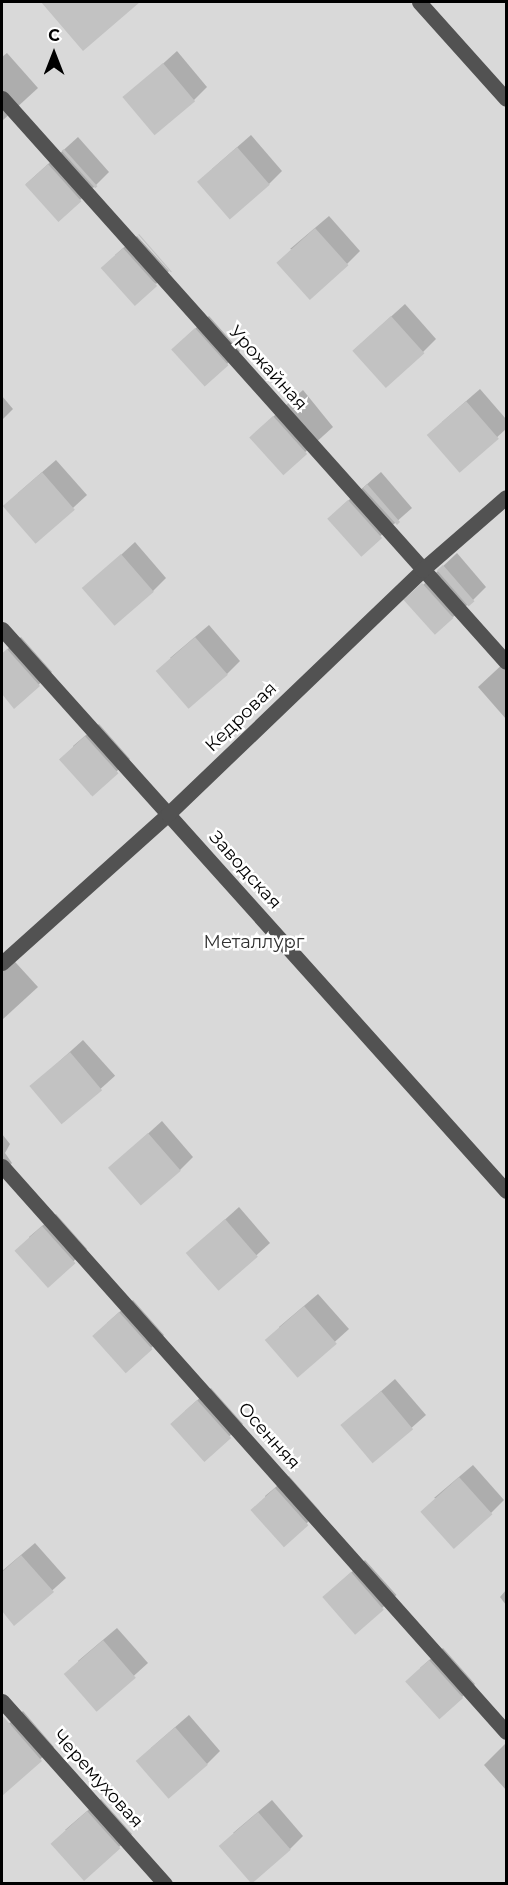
<!DOCTYPE html>
<html>
<head>
<meta charset="utf-8">
<style>
	body { margin:0 }
	#map { position:relative; width:508px; height:1885px; overflow:hidden; background:#fff; font-family:Montserrat,sans-serif }
	div>[style] { position:absolute }
	[style*='--x'] { left:calc(var(--x)*1px); top:calc(var(--y)*1px); width:calc(var(--w)*1px); rotate:calc(var(--a)*1deg) }
	.green>* { inset:0; background:#d9d9d9; transform-origin:0 0 }
	.shadow>* { inset:0; background:#0003; transform-origin:0 0 }
	.building>* { inset:0; background:#c2c2c2; transform-origin:0 0 }
	.minor>* { height:15px; margin:-7.5px; padding:0 7.5px; transform-origin:7.5px; border-radius:7.5px; background:#525252 }
	span { translate:-50% -50%; white-space:nowrap; text-align:center; line-height:1.15; -webkit-text-stroke:5px #fff; paint-order:stroke }
	.street-label { font-size:18px; color:#000 }
	.park-label { font-size:18px; color:#303030 }
	.frame { position:absolute; inset:0; border:3px solid #000; pointer-events:none }
	.north { position:absolute; left:24px; top:24px; width:60px; height:60px; -webkit-text-stroke:4px #fff; paint-order:stroke; rotate:0deg; font-size:16px; font-weight:700; line-height:24px; text-align:center; color:#000 }
	.north::after { content:''; display:block; margin:auto; width:21px; height:27px; background:#000; clip-path:polygon(50% 0,100% 100%,50% 72%,0 100%) }
</style>
</head>
<body>
<div id="map">
	<div class="green">
		<div style="left:2px;top:2px;width:504px;height:1881px"></div>
	</div>
	<div class="shadow">
		<div style="clip-path:polygon(64px 2px,135px 2px,52px 13px)"></div>
		<div style="clip-path:polygon(177px 51px,207px 87px,194px 100px,125px 98px)"></div>
		<div style="clip-path:polygon(7px 53px,38px 88px,2px 121px,2px 57px)"></div>
		<div style="clip-path:polygon(251px 135px,282px 171px,269px 184px,212px 169px)"></div>
		<div style="clip-path:polygon(78px 137px,109px 172px,96px 185px,80px 200px,26px 184px)"></div>
		<div style="clip-path:polygon(329px 216px,360px 251px,347px 264px,290px 249px)"></div>
		<div style="clip-path:polygon(137px 236px,169px 271px,156px 284px,115px 255px)"></div>
		<div style="clip-path:polygon(405px 304px,436px 339px,423px 352px,354px 350px)"></div>
		<div style="clip-path:polygon(209px 316px,240px 351px,227px 364px,173px 349px)"></div>
		<div style="clip-path:polygon(480px 389px,506px 419px,506px 429px,460px 471px,442px 422px)"></div>
		<div style="clip-path:polygon(303px 390px,333px 427px,282px 473px,265px 424px)"></div>
		<div style="clip-path:polygon(2px 396px,13px 409px,2px 420px)"></div>
		<div style="clip-path:polygon(56px 460px,87px 495px,36px 542px,18px 493px)"></div>
		<div style="clip-path:polygon(381px 472px,412px 508px,360px 554px,342px 506px)"></div>
		<div style="clip-path:polygon(135px 542px,166px 578px,153px 591px,84px 589px)"></div>
		<div style="clip-path:polygon(457px 553px,486px 587px,473px 600px,453px 617px,406px 601px)"></div>
		<div style="clip-path:polygon(209px 625px,240px 661px,227px 674px,170px 658px)"></div>
		<div style="clip-path:polygon(21px 637px,52px 672px,15px 707px,2px 692px,2px 654px)"></div>
		<div style="clip-path:polygon(506px 661px,506px 719px,478px 687px)"></div>
		<div style="clip-path:polygon(99px 724px,130px 759px,91px 795px,73px 746px)"></div>
		<div style="clip-path:polygon(6px 952px,38px 987px,2px 1020px,2px 956px)"></div>
		<div style="left:83px;top:1040px;width:48px;height:69px;rotate:48deg"></div>
		<div style="clip-path:polygon(162px 1121px,193px 1157px,180px 1170px,110px 1168px)"></div>
		<div style="clip-path:polygon(2px 1134px,10px 1144px,5px 1153px,12px 1163px,2px 1174px)"></div>
		<div style="clip-path:polygon(239px 1207px,270px 1243px,219px 1289px,201px 1241px)"></div>
		<div style="clip-path:polygon(56px 1214px,87px 1249px,47px 1285px,29px 1237px)"></div>
		<div style="clip-path:polygon(318px 1294px,349px 1329px,297px 1376px,279px 1327px)"></div>
		<div style="clip-path:polygon(133px 1300px,164px 1335px,151px 1348px,107px 1323px)"></div>
		<div style="clip-path:polygon(395px 1379px,426px 1415px,374px 1461px,356px 1413px)"></div>
		<div style="clip-path:polygon(211px 1388px,243px 1424px,203px 1460px,185px 1411px)"></div>
		<div style="clip-path:polygon(473px 1465px,504px 1500px,491px 1513px,434px 1498px)"></div>
		<div style="clip-path:polygon(289px 1476px,320px 1511px,283px 1545px,265px 1496px)"></div>
		<div style="clip-path:polygon(35px 1543px,66px 1578px,15px 1624px,2px 1609px,2px 1571px)"></div>
		<div style="left:365px;top:1560px;width:47px;height:55px;rotate:48deg"></div>
		<div style="clip-path:polygon(506px 1590px,506px 1605px,500px 1597px)"></div>
		<div style="clip-path:polygon(117px 1628px,148px 1663px,96px 1710px,78px 1661px)"></div>
		<div style="clip-path:polygon(443px 1648px,475px 1684px,462px 1697px,420px 1668px)"></div>
		<div style="clip-path:polygon(23px 1711px,54px 1747px,2px 1793px,2px 1730px)"></div>
		<div style="clip-path:polygon(189px 1715px,220px 1751px,207px 1764px,151px 1748px)"></div>
		<div style="clip-path:polygon(506px 1743px,506px 1790px,484px 1765px)"></div>
		<div style="clip-path:polygon(101px 1799px,132px 1834px,119px 1847px,65px 1830px)"></div>
		<div style="clip-path:polygon(272px 1800px,303px 1836px,290px 1849px,233px 1833px)"></div>
	</div>
	<div class="building">
		<div style="clip-path:polygon(41px 2px,140px 2px,83px 51px)"></div>
		<div style="left:163px;top:63px;width:50px;height:53px;rotate:50deg"></div>
		<div style="left:237px;top:147px;width:50px;height:53px;rotate:49deg"></div>
		<div style="left:64px;top:149px;width:50px;height:3px;rotate:48deg"></div>
		<div style="left:48px;top:164px;width:50px;height:31px;rotate:48deg"></div>
		<div style="left:315px;top:228px;width:50px;height:52px;rotate:48deg"></div>
		<div style="left:139px;top:234px;width:50px;height:1px;rotate:49deg"></div>
		<div style="left:123px;top:248px;width:51px;height:30px;rotate:48deg"></div>
		<div style="left:391px;top:316px;width:50px;height:52px;rotate:48deg"></div>
		<div style="left:195px;top:328px;width:50px;height:32px;rotate:48deg"></div>
		<div style="left:466px;top:401px;width:50px;height:52px;rotate:49deg"></div>
		<div style="left:273px;top:416px;width:51px;height:32px;rotate:48deg"></div>
		<div style="left:42px;top:472px;width:50px;height:52px;rotate:49deg"></div>
		<div style="clip-path:polygon(367px 484px,400px 522px,397px 525px,363px 488px)"></div>
		<div style="left:348px;top:500px;width:51px;height:28px;rotate:48deg"></div>
		<div style="left:121px;top:554px;width:50px;height:52px;rotate:49deg"></div>
		<div style="left:443px;top:565px;width:48px;height:8px;rotate:49deg"></div>
		<div style="left:422px;top:583px;width:47px;height:25px;rotate:48deg"></div>
		<div style="left:195px;top:637px;width:50px;height:52px;rotate:49deg"></div>
		<div style="clip-path:polygon(7px 649px,40px 686px,14px 709px,2px 694px,2px 654px)"></div>
		<div style="left:85px;top:736px;width:50px;height:35px;rotate:48deg"></div>
		<div style="left:70px;top:1052px;width:50px;height:53px;rotate:50deg"></div>
		<div style="left:148px;top:1133px;width:50px;height:53px;rotate:49deg"></div>
		<div style="left:225px;top:1219px;width:50px;height:52px;rotate:49deg"></div>
		<div style="left:42px;top:1226px;width:50px;height:37px;rotate:48deg"></div>
		<div style="left:304px;top:1306px;width:50px;height:52px;rotate:49deg"></div>
		<div style="left:119px;top:1312px;width:50px;height:36px;rotate:48deg"></div>
		<div style="left:381px;top:1391px;width:50px;height:53px;rotate:50deg"></div>
		<div style="left:197px;top:1400px;width:51px;height:36px;rotate:48deg"></div>
		<div style="left:459px;top:1477px;width:50px;height:52px;rotate:48deg"></div>
		<div style="left:275px;top:1488px;width:50px;height:33px;rotate:48deg"></div>
		<div style="clip-path:polygon(21px 1555px,54px 1592px,14px 1626px,2px 1611px,2px 1572px)"></div>
		<div style="left:351px;top:1572px;width:50px;height:38px;rotate:49deg"></div>
		<div style="left:103px;top:1640px;width:50px;height:52px;rotate:49deg"></div>
		<div style="left:429px;top:1660px;width:51px;height:32px;rotate:48deg"></div>
		<div style="clip-path:polygon(2px 1715px,42px 1761px,2px 1796px)"></div>
		<div style="left:175px;top:1727px;width:50px;height:52px;rotate:49deg"></div>
		<div style="left:87px;top:1811px;width:50px;height:49px;rotate:48deg"></div>
		<div style="left:258px;top:1812px;width:50px;height:52px;rotate:49deg"></div>
	</div>
	<div class="minor">
		<div style="--x:419;--y:2;--w:130;--a:48.1"></div>
		<div style="--x:2;--y:98;--w:756;--a:48.22"></div>
		<div style="--x:2;--y:629;--w:755;--a:48.11"></div>
		<div style="--x:2;--y:963;--w:223;--a:-41.9"></div>
		<div style="--x:168;--y:814;--w:352;--a:-43.8"></div>
		<div style="--x:422;--y:570;--w:111;--a:-41"></div>
		<div style="--x:2;--y:1166;--w:758;--a:48.32"></div>
		<div style="--x:2;--y:1701;--w:245;--a:48.3"></div>
	</div>
	<div class="street-label">
		<span style="left:268px;top:368px;rotate:48deg">Урожайная</span>
		<span style="left:241px;top:717px;rotate:-44deg">Кедровая</span>
		<span style="left:245px;top:870px;rotate:48deg">Заводская</span>
		<span style="left:269px;top:1436px;rotate:48deg">Осенняя</span>
		<span style="left:98px;top:1779px;rotate:48deg">Черемуховая</span>
	</div>
	<div class="park-label">
		<span style="left:254px;top:942px">Металлург</span>
	</div>
	<div class="frame"></div>
	<div class="north">С</div>
</div>
</body>
</html>
